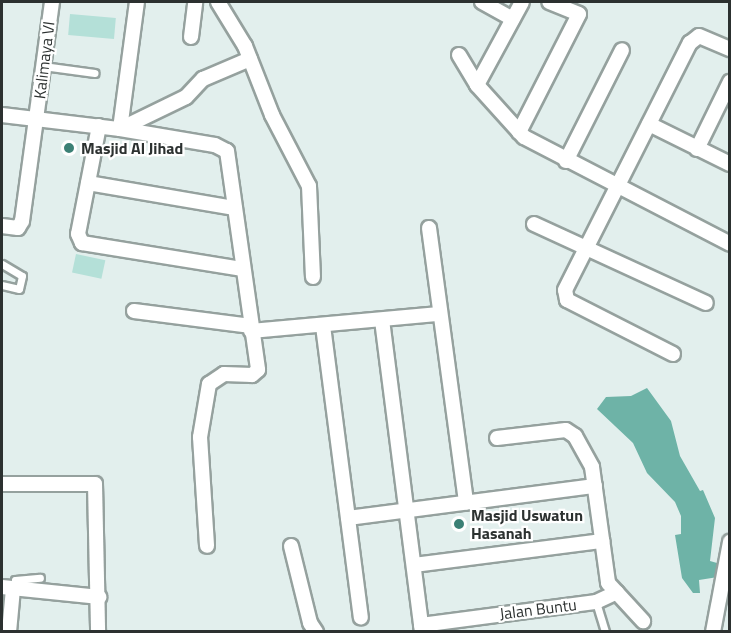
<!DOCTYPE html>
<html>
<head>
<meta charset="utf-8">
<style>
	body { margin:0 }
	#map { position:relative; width:731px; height:633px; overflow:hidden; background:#e2efed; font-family:"Titillium Web",sans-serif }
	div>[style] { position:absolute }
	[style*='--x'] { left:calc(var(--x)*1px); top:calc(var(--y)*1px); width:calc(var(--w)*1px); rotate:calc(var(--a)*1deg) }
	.green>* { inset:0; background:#b4e0d8; transform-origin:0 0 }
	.water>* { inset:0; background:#6eb3a7 }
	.roads { filter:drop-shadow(2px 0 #95a19e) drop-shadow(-2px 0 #95a19e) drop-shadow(0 2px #95a19e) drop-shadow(0 -2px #95a19e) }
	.service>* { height:7px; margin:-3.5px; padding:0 3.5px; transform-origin:3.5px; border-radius:3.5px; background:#fff }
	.minor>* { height:14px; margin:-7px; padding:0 7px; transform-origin:7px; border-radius:7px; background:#fff }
	.dots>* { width:16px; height:16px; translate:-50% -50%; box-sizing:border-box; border:3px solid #fff; border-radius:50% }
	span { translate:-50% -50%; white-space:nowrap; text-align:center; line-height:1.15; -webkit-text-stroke:4.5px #fff; paint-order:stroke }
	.street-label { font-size:16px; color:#2c3130 }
	.poi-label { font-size:16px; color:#2c3130; font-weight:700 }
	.left { translate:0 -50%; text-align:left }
	.frame { position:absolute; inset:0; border:3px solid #2c3130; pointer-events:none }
</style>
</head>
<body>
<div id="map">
	<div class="green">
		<div style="left:70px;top:14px;width:46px;height:21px;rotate:5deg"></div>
		<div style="left:76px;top:254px;width:30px;height:19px;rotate:12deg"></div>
	</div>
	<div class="water">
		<div style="clip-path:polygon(647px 388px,671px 421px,680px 456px,700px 491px,703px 490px,715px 518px,710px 561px,717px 563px,718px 577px,699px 580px,700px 593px,693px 593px,682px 578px,675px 535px,681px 534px,681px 516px,675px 502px,647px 473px,633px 443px,597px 409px,606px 397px,631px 396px)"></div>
	</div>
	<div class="roads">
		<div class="service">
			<div style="--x:43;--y:66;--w:52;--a:7.7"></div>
			<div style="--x:2;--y:264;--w:23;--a:31"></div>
			<div style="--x:22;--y:276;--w:13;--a:103"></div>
			<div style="--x:19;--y:289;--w:17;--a:-167"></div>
			<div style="--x:13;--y:589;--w:9;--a:-77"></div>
			<div style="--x:15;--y:580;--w:25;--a:-5"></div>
			<div style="--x:596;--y:602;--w:31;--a:73"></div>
		</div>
		<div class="minor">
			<div style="--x:218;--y:2;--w:52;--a:58.5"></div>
			<div style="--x:245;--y:46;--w:74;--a:68.6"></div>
			<div style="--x:272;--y:115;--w:80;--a:62.5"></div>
			<div style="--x:309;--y:186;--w:91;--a:87.5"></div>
			<div style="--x:482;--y:2;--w:35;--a:29"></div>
			<div style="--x:191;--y:37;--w:35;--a:-83"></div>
			<div style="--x:459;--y:55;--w:35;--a:59"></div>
			<div style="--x:477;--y:85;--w:70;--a:47.9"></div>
			<div style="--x:524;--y:137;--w:232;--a:27.4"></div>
			<div style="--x:477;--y:85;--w:94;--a:-61.5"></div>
			<div style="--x:2;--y:115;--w:119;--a:6.8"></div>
			<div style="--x:120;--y:129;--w:96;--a:9.6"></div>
			<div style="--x:215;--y:145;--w:13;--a:27"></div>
			<div style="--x:227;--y:151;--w:221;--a:81.9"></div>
			<div style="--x:258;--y:370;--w:8;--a:140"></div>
			<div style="--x:252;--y:375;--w:28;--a:-178"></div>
			<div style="--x:224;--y:374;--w:18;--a:146"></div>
			<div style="--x:209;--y:384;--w:54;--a:99.6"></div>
			<div style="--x:200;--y:437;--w:109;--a:86.3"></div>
			<div style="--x:649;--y:124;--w:90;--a:26.3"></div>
			<div style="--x:99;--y:126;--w:110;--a:101"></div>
			<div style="--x:78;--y:234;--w:10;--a:66"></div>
			<div style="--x:82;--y:243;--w:163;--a:9.2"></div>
			<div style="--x:120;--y:129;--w:73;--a:-25.9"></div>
			<div style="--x:186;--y:97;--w:25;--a:-47"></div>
			<div style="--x:203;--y:79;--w:51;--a:-23.1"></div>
			<div style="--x:120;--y:129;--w:128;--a:-82.4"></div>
			<div style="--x:519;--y:132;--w:132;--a:-63"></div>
			<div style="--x:579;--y:14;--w:32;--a:-158"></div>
			<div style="--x:697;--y:149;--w:75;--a:-63.8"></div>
			<div style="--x:566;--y:161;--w:124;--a:-63.2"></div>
			<div style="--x:88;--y:183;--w:149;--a:9.7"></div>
			<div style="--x:534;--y:224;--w:189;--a:24.7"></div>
			<div style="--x:2;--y:226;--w:16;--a:7"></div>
			<div style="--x:18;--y:228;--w:8;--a:-60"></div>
			<div style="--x:22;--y:221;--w:221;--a:-82.2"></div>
			<div style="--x:429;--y:228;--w:277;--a:82.3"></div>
			<div style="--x:134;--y:311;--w:118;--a:7.3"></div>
			<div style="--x:382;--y:320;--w:315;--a:82.7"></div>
			<div style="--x:323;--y:326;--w:294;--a:82.6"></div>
			<div style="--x:251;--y:331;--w:189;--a:-5.2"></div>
			<div style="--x:673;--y:354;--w:119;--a:-153"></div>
			<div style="--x:567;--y:300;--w:10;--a:-101"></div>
			<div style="--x:565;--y:290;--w:277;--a:-63.2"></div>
			<div style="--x:690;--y:43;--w:11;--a:-38"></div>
			<div style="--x:699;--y:36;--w:34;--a:23"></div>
			<div style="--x:497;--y:438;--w:69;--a:-6.6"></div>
			<div style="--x:566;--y:430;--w:11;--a:34"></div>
			<div style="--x:575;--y:436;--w:35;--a:61"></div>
			<div style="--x:592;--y:467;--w:117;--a:82.1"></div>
			<div style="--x:608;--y:583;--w:52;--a:47.4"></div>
			<div style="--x:2;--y:484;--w:93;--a:0"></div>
			<div style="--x:95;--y:484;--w:148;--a:88.8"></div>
			<div style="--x:348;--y:518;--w:249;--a:-7.4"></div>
			<div style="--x:291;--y:546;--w:79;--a:76.1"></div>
			<div style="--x:310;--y:623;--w:11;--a:56"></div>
			<div style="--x:414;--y:565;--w:190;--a:-7.3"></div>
			<div style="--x:2;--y:587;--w:98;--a:5.9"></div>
			<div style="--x:421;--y:625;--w:177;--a:-7.5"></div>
			<div style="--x:596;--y:602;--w:23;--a:-25"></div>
			<div style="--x:9;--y:632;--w:43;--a:-84.7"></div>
			<div style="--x:713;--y:632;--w:92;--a:-79.3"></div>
		</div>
	</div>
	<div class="dots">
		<div style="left:69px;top:148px;background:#3b8075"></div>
		<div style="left:459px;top:524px;background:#3b8075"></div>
	</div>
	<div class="street-label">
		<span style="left:44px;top:60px;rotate:-83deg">Kalimaya VI</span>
		<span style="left:538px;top:609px;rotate:-7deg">Jalan Buntu</span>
	</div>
	<div class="poi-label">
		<span class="left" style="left:81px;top:148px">Masjid Al Jihad</span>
		<span class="left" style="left:471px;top:524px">Masjid Uswatun<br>Hasanah</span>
	</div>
	<div class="frame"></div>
</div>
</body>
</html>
